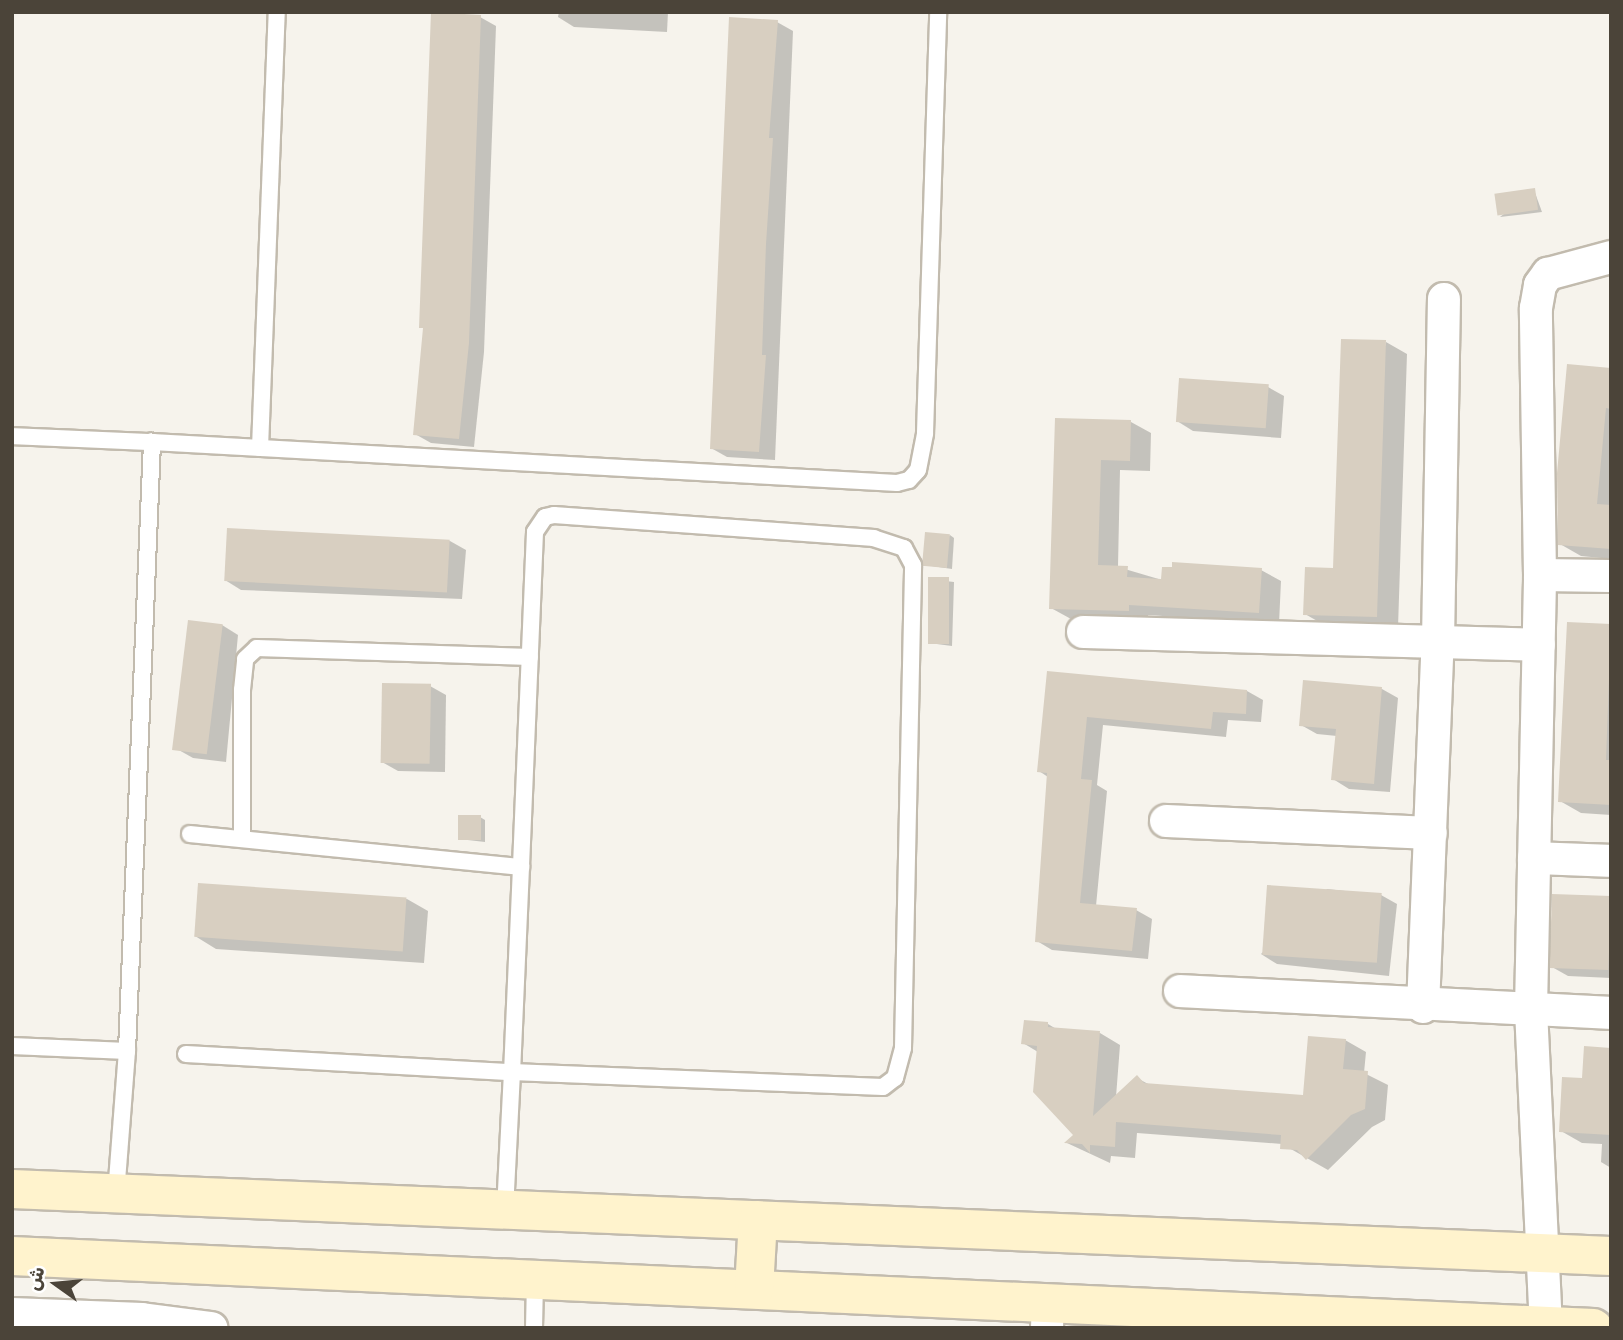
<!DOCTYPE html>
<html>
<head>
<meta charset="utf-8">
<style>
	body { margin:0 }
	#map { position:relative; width:1623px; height:1340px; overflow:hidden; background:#f6f3ec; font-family:Rubik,"Noto Naskh Arabic",sans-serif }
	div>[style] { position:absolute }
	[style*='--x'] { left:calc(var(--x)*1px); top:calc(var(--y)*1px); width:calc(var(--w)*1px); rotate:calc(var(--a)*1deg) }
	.shadow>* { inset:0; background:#0003 }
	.building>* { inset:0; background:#d8cfc1; transform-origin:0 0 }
	.roads { filter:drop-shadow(2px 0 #c2bbae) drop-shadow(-2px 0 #c2bbae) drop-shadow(0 2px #c2bbae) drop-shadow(0 -2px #c2bbae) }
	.lane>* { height:16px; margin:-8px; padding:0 8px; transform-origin:8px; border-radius:8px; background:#fff }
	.street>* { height:32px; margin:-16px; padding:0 16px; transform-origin:16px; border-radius:16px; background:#fff }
	.secondary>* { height:38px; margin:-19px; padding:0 19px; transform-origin:19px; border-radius:19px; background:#fff3cd }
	span { translate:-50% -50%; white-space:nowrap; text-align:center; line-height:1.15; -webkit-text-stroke:7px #fff; paint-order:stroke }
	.frame { position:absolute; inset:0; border:14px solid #4b4439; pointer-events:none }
	.north { position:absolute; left:21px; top:1249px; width:70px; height:70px; -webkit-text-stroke:5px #fff; paint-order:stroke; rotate:285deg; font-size:19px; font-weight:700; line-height:28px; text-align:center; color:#4b4439 }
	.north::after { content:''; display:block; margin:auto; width:24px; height:32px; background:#4b4439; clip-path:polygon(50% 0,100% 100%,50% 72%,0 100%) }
</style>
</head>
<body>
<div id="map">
	<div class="shadow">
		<div style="clip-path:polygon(559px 12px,668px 12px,667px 32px,574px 27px,558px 17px)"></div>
		<div style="clip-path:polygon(480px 17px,496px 26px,484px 352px,474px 447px,431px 443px,415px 434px)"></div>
		<div style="clip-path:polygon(777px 22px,793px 31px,775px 460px,727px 457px,711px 448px)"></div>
		<div style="clip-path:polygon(1534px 190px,1542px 212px,1500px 217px)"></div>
		<div style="clip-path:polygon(1386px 342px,1407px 354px,1398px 628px,1326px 626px,1305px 614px,1334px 570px)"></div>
		<div style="clip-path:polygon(1611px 370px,1611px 559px,1581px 556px,1560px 544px)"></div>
		<div style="clip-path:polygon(1268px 387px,1284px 396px,1281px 438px,1193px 431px,1177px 421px)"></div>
		<div style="clip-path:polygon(1056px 420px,1131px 422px,1151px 433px,1150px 471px,1120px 470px,1118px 567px,1162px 580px,1261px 570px,1281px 581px,1279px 624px,1148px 615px,1148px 621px,1071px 619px,1051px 608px)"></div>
		<div style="clip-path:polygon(950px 535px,954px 538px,952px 569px,925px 565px)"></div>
		<div style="clip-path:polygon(450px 541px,466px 550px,462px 599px,241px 590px,225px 580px)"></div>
		<div style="clip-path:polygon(929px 579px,954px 582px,952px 646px,929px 643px)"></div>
		<div style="clip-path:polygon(222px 625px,238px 635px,226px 762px,193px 758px,177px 749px)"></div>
		<div style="clip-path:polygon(1611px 626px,1611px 815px,1581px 813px,1560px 801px)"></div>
		<div style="clip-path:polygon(1048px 672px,1247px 691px,1263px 700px,1261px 722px,1228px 720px,1226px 737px,1103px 725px,1097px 785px,1107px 791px,1096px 906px,1136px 910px,1152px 919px,1148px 959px,1052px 950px,1037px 941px,1048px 777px,1039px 771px)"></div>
		<div style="clip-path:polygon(1304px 682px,1382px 689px,1398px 698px,1390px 792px,1349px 789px,1333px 779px,1337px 736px,1317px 734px,1301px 725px)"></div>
		<div style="clip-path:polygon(430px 686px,446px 695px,445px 772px,398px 771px,382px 762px)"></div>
		<div style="clip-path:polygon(480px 817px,485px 820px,485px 842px,459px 839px)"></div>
		<div style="clip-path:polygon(1327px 889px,1381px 895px,1397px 904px,1389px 976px,1277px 964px,1261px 954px)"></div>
		<div style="clip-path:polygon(1611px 898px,1611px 978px,1568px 976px,1552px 967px)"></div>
		<div style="clip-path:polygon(407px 899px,428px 911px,424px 963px,216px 949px,195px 936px)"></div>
		<div style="clip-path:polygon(1048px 1024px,1058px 1030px,1100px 1033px,1120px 1045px,1116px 1097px,1137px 1078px,1150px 1085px,1305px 1097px,1345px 1040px,1366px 1052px,1364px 1073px,1388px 1085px,1385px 1120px,1372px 1127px,1328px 1170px,1282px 1144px,1137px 1133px,1135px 1158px,1111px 1156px,1110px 1163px,1067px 1143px,1075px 1135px,1038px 1052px,1023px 1043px)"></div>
		<div style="clip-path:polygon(1611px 1050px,1611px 1168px,1601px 1162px,1602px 1144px,1582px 1143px,1561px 1131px,1584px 1080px)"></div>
	</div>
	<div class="building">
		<div style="clip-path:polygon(431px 12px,481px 15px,469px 343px,459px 439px,413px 435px,423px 328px,419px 328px)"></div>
		<div style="clip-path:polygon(729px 17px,778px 20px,769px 138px,773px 138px,766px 244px,762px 355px,766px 355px,759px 452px,710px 449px)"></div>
		<div style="left:1535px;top:188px;width:22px;height:41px;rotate:82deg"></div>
		<div style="clip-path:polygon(1341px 339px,1386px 340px,1377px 617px,1303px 615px,1305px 567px,1333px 568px)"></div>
		<div style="clip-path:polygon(1567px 364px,1611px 368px,1611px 409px,1606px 408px,1597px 504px,1611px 505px,1611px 549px,1558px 545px,1557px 473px)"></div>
		<div style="left:1179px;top:378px;width:90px;height:44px;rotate:4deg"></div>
		<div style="clip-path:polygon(1055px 418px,1131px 420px,1130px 461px,1101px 460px,1098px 565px,1128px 566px,1127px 577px,1161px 579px,1162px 567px,1172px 567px,1172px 562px,1262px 568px,1259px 613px,1129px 605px,1129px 611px,1049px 609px)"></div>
		<div style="left:227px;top:528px;width:223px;height:53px;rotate:3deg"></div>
		<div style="left:925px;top:532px;width:25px;height:34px;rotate:5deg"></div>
		<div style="left:928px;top:577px;width:21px;height:67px"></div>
		<div style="left:188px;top:620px;width:35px;height:131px;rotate:7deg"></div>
		<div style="clip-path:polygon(1567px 622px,1611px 624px,1606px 760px,1611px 760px,1611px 805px,1558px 802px)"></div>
		<div style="clip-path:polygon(1047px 671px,1247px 690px,1246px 714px,1213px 712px,1211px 729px,1087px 717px,1081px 779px,1092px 780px,1080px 903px,1137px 908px,1132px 951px,1035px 942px,1047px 773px,1037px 772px)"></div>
		<div style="clip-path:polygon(1303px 680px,1382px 687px,1374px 784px,1331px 780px,1336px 729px,1299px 726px)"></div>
		<div style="left:382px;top:683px;width:49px;height:80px;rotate:1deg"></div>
		<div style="left:481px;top:815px;width:25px;height:23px;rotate:90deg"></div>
		<div style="left:198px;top:883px;width:209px;height:54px;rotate:4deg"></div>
		<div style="left:1267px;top:885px;width:115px;height:70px;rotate:4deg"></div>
		<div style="left:1552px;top:894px;width:59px;height:74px;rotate:2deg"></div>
		<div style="clip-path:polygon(1024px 1020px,1048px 1022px,1048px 1027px,1100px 1031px,1093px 1116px,1137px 1075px,1144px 1083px,1303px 1095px,1308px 1036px,1346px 1039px,1343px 1069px,1368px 1071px,1365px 1109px,1351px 1115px,1306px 1160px,1297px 1150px,1280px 1149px,1281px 1135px,1116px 1122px,1115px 1147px,1090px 1145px,1090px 1153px,1082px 1144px,1064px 1143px,1073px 1135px,1033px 1092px,1037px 1046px,1021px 1044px)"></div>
		<div style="clip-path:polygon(1584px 1046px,1611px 1048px,1611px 1135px,1559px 1132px,1562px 1077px,1582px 1078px)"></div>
	</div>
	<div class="roads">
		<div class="lane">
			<div style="--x:12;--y:436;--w:140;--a:2.5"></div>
			<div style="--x:260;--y:448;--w:436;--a:-87.8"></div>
			<div style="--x:190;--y:834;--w:333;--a:5.7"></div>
			<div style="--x:242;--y:839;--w:149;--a:-90"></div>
			<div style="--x:242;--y:690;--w:31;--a:-84"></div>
			<div style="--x:245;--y:659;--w:16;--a:-43"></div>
			<div style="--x:257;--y:648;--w:273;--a:1.9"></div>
			<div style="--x:12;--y:1046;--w:115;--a:2.5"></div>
			<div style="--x:127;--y:1051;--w:142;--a:94.4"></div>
			<div style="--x:127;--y:1051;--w:610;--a:-87.65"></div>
			<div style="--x:152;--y:442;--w:746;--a:3.15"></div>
			<div style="--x:897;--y:483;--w:12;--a:-14"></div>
			<div style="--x:909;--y:480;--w:13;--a:-48"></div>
			<div style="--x:918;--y:470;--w:38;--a:-79"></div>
			<div style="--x:925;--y:433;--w:421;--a:-88.2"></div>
			<div style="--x:186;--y:1054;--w:326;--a:3.2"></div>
			<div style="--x:512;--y:1072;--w:371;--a:2.3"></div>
			<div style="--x:883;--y:1087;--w:15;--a:-37"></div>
			<div style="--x:895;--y:1078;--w:31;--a:-75"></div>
			<div style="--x:903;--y:1048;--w:483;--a:-88.8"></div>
			<div style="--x:913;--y:565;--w:19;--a:-118"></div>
			<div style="--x:904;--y:548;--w:32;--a:-162"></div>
			<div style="--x:874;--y:538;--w:321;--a:-175.9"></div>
			<div style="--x:554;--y:515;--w:9;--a:167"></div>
			<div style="--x:545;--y:517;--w:18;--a:124"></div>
			<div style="--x:535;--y:532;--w:335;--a:92.4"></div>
			<div style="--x:521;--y:867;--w:205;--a:92.5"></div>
			<div style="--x:512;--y:1072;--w:137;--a:92.9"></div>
			<div style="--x:534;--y:1328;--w:47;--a:-88.8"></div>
		</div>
		<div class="street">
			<div style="--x:1540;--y:575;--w:71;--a:0.8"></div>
			<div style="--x:1083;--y:632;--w:456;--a:1.6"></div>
			<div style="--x:1166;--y:821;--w:265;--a:2.6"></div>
			<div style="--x:1534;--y:858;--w:77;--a:2.2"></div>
			<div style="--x:1180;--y:991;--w:432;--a:2.9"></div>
			<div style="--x:1423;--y:1007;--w:366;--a:-87.7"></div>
			<div style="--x:1438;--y:641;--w:342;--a:-89"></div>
			<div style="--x:12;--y:1314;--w:130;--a:2.2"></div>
			<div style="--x:142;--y:1319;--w:70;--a:7.4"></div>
			<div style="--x:1047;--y:1328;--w:26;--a:-88"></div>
			<div style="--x:1546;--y:1328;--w:319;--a:-92.7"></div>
			<div style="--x:1531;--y:1009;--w:434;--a:-88.8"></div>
			<div style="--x:1540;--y:575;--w:267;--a:-90.9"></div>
			<div style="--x:1536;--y:308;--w:23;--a:-80"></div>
			<div style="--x:1540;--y:285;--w:14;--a:-54"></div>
			<div style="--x:1548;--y:274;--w:65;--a:-15.1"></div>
		</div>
		<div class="secondary">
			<div style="--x:12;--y:1189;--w:1600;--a:2.4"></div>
			<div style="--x:12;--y:1256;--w:1583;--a:2.61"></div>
			<div style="--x:754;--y:1289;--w:69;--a:-86.7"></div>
		</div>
	</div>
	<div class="frame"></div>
	<div class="north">ش</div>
</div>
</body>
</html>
